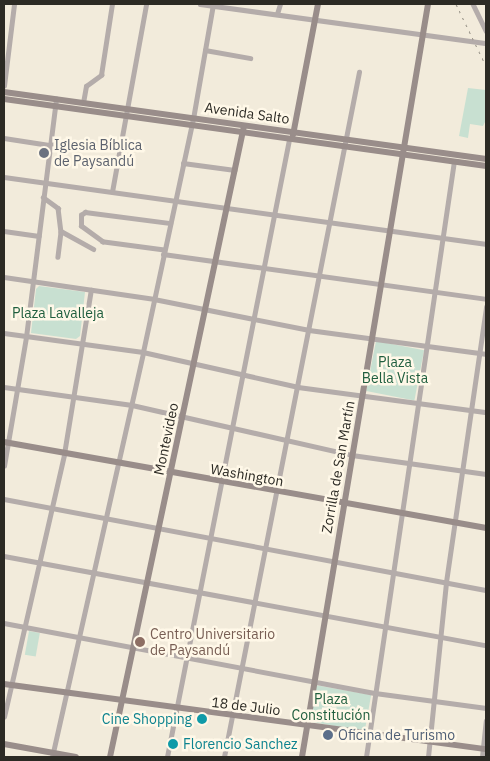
<!DOCTYPE html>
<html>
<head>
<meta charset="utf-8">
<style>
	body { margin:0 }
	#map { position:relative; width:490px; height:761px; overflow:hidden; background:#f2ebdb; font-family:"IBM Plex Sans",sans-serif }
	div>[style] { position:absolute }
	[style*='--x'] { left:calc(var(--x)*1px); top:calc(var(--y)*1px); width:calc(var(--w)*1px); rotate:calc(var(--a)*1deg) }
	.green>* { inset:0; background:#c8e0d1; transform-origin:0 0 }
	.street>* { height:4.5px; margin:-2.25px; padding:0 2.25px; transform-origin:2.25px; border-radius:2.25px; background:#b4acaa }
	.secondary>* { height:6px; margin:-3px; padding:0 3px; transform-origin:3px; border-radius:3px; background:#998d8a }
	.rail>* { height:1px; margin-top:-0.5px; transform-origin:0; background:repeating-linear-gradient(90deg,#989388 0 2.5px,transparent 0 7.5px) }
	.dots>* { width:14px; height:14px; translate:-50% -50%; box-sizing:border-box; border:2px solid #fff8e8; border-radius:50% }
	span { translate:-50% -50%; white-space:nowrap; text-align:center; line-height:1.15; -webkit-text-stroke:5px #fff8e8; paint-order:stroke }
	.street-label { font-size:14px; color:#2c2a24 }
	.worship-label { font-size:14px; color:#5b616d }
	.left { translate:0 -50%; text-align:left }
	.park-label { font-size:14px; color:#1f5e3e }
	.education-label { font-size:14px; color:#785e54 }
	.culture-label { font-size:14px; color:#0d838f }
	.right { translate:-100% -50%; text-align:right }
	.service-label { font-size:14px; color:#4e5e75 }
	.frame { position:absolute; inset:0; border:5px solid #2c2a24; pointer-events:none }
</style>
</head>
<body>
<div id="map">
	<div class="green">
		<div style="clip-path:polygon(468px 88px,486px 90px,486px 120px,483px 126px,470px 124px,468px 138px,459px 136px)"></div>
		<div style="clip-path:polygon(39px 286px,85px 292px,80px 336px,76px 339px,31px 333px,36px 289px)"></div>
		<div style="left:376px;top:341px;width:49px;height:51px;rotate:11deg"></div>
		<div style="left:29px;top:631px;width:11px;height:24px;rotate:10deg"></div>
		<div style="left:315px;top:685px;width:57px;height:37px;rotate:10deg"></div>
	</div>
	<div class="street">
		<div style="--x:200;--y:4;--w:289;--a:7.8"></div>
		<div style="--x:473;--y:4;--w:30;--a:64"></div>
		<div style="--x:277;--y:14;--w:10;--a:-73"></div>
		<div style="--x:205;--y:50;--w:46;--a:10.1"></div>
		<div style="--x:4;--y:86;--w:83;--a:-83"></div>
		<div style="--x:83;--y:103;--w:17;--a:-80"></div>
		<div style="--x:86;--y:86;--w:19;--a:-36"></div>
		<div style="--x:101;--y:75;--w:72;--a:-81.2"></div>
		<div style="--x:4;--y:138;--w:47;--a:8.7"></div>
		<div style="--x:183;--y:163;--w:52;--a:7.7"></div>
		<div style="--x:4;--y:177;--w:487;--a:7.9"></div>
		<div style="--x:112;--y:192;--w:191;--a:-79.7"></div>
		<div style="--x:43;--y:197;--w:19;--a:36"></div>
		<div style="--x:58;--y:208;--w:24;--a:83"></div>
		<div style="--x:61;--y:232;--w:25;--a:97"></div>
		<div style="--x:4;--y:231;--w:35;--a:8"></div>
		<div style="--x:61;--y:231;--w:37;--a:29"></div>
		<div style="--x:164;--y:250;--w:62;--a:-172.5"></div>
		<div style="--x:103;--y:242;--w:27;--a:-144"></div>
		<div style="--x:81;--y:226;--w:11;--a:-90"></div>
		<div style="--x:81;--y:215;--w:5;--a:-37"></div>
		<div style="--x:85;--y:212;--w:86;--a:7.4"></div>
		<div style="--x:163;--y:254;--w:326;--a:7.9"></div>
		<div style="--x:4;--y:277;--w:152;--a:8.3"></div>
		<div style="--x:154;--y:299;--w:158;--a:11.3"></div>
		<div style="--x:309;--y:330;--w:179;--a:7.7"></div>
		<div style="--x:4;--y:333;--w:140;--a:7.8"></div>
		<div style="--x:143;--y:352;--w:159;--a:12.7"></div>
		<div style="--x:298;--y:387;--w:190;--a:7.6"></div>
		<div style="--x:4;--y:387;--w:129;--a:8"></div>
		<div style="--x:132;--y:405;--w:226;--a:12.8"></div>
		<div style="--x:352;--y:455;--w:135;--a:8.1"></div>
		<div style="--x:4;--y:466;--w:131;--a:-80.3"></div>
		<div style="--x:26;--y:337;--w:240;--a:-82.8"></div>
		<div style="--x:4;--y:499;--w:491;--a:10.7"></div>
		<div style="--x:4;--y:556;--w:490;--a:10.5"></div>
		<div style="--x:4;--y:623;--w:378;--a:10.7"></div>
		<div style="--x:375;--y:693;--w:112;--a:7.7"></div>
		<div style="--x:4;--y:717;--w:270;--a:-77.1"></div>
		<div style="--x:64;--y:454;--w:166;--a:-80.7"></div>
		<div style="--x:52;--y:757;--w:415;--a:-77.3"></div>
		<div style="--x:143;--y:352;--w:238;--a:-77.9"></div>
		<div style="--x:193;--y:119;--w:117;--a:-80.1"></div>
		<div style="--x:167;--y:757;--w:629;--a:-78.82"></div>
		<div style="--x:224;--y:757;--w:698;--a:-78.85"></div>
		<div style="--x:366;--y:757;--w:602;--a:-81.6"></div>
		<div style="--x:428;--y:757;--w:176;--a:-84.1"></div>
		<div style="--x:446;--y:582;--w:278;--a:-81.7"></div>
		<div style="--x:482;--y:757;--w:36;--a:-84"></div>
	</div>
	<div class="secondary">
		<div style="--x:4;--y:92;--w:487;--a:7.9"></div>
		<div style="--x:4;--y:99;--w:487;--a:7.9"></div>
		<div style="--x:293;--y:135;--w:133;--a:-79.2"></div>
		<div style="--x:4;--y:442;--w:490;--a:10.1"></div>
		<div style="--x:4;--y:684;--w:486;--a:7.7"></div>
		<div style="--x:4;--y:744;--w:73;--a:10.2"></div>
		<div style="--x:110;--y:757;--w:645;--a:-78.01"></div>
		<div style="--x:302;--y:757;--w:763;--a:-80.5"></div>
	</div>
	<div class="rail">
		<div style="--x:456;--y:4;--w:69;--a:64.2"></div>
	</div>
	<div class="dots">
		<div style="left:44px;top:153px;background:#6b7280"></div>
		<div style="left:140px;top:642px;background:#8d6e63"></div>
		<div style="left:202px;top:719px;background:#0f9aa8"></div>
		<div style="left:328px;top:735px;background:#5c6f8a"></div>
		<div style="left:173px;top:744px;background:#0f9aa8"></div>
	</div>
	<div class="street-label">
		<span style="left:247px;top:113px;rotate:8deg">Avenida Salto</span>
		<span style="left:166px;top:439px;rotate:-78deg">Montevideo</span>
		<span style="left:338px;top:467px;rotate:-80deg">Zorrilla de San Martín</span>
		<span style="left:247px;top:475px;rotate:10deg">Washington</span>
		<span style="left:246px;top:706px;rotate:7deg">18 de Julio</span>
	</div>
	<div class="worship-label">
		<span class="left" style="left:54px;top:153px">Iglesia Bíblica<br>de Paysandú</span>
	</div>
	<div class="park-label">
		<span style="left:58px;top:313px">Plaza Lavalleja</span>
		<span style="left:395px;top:370px">Plaza<br>Bella Vista</span>
		<span style="left:331px;top:707px">Plaza<br>Constitución</span>
	</div>
	<div class="education-label">
		<span class="left" style="left:150px;top:642px">Centro Universitario<br>de Paysandú</span>
	</div>
	<div class="culture-label">
		<span class="right" style="left:192px;top:719px">Cine Shopping</span>
		<span class="left" style="left:183px;top:744px">Florencio Sanchez</span>
	</div>
	<div class="service-label">
		<span class="left" style="left:338px;top:735px">Oficina de Turismo</span>
	</div>
	<div class="frame"></div>
</div>
</body>
</html>
